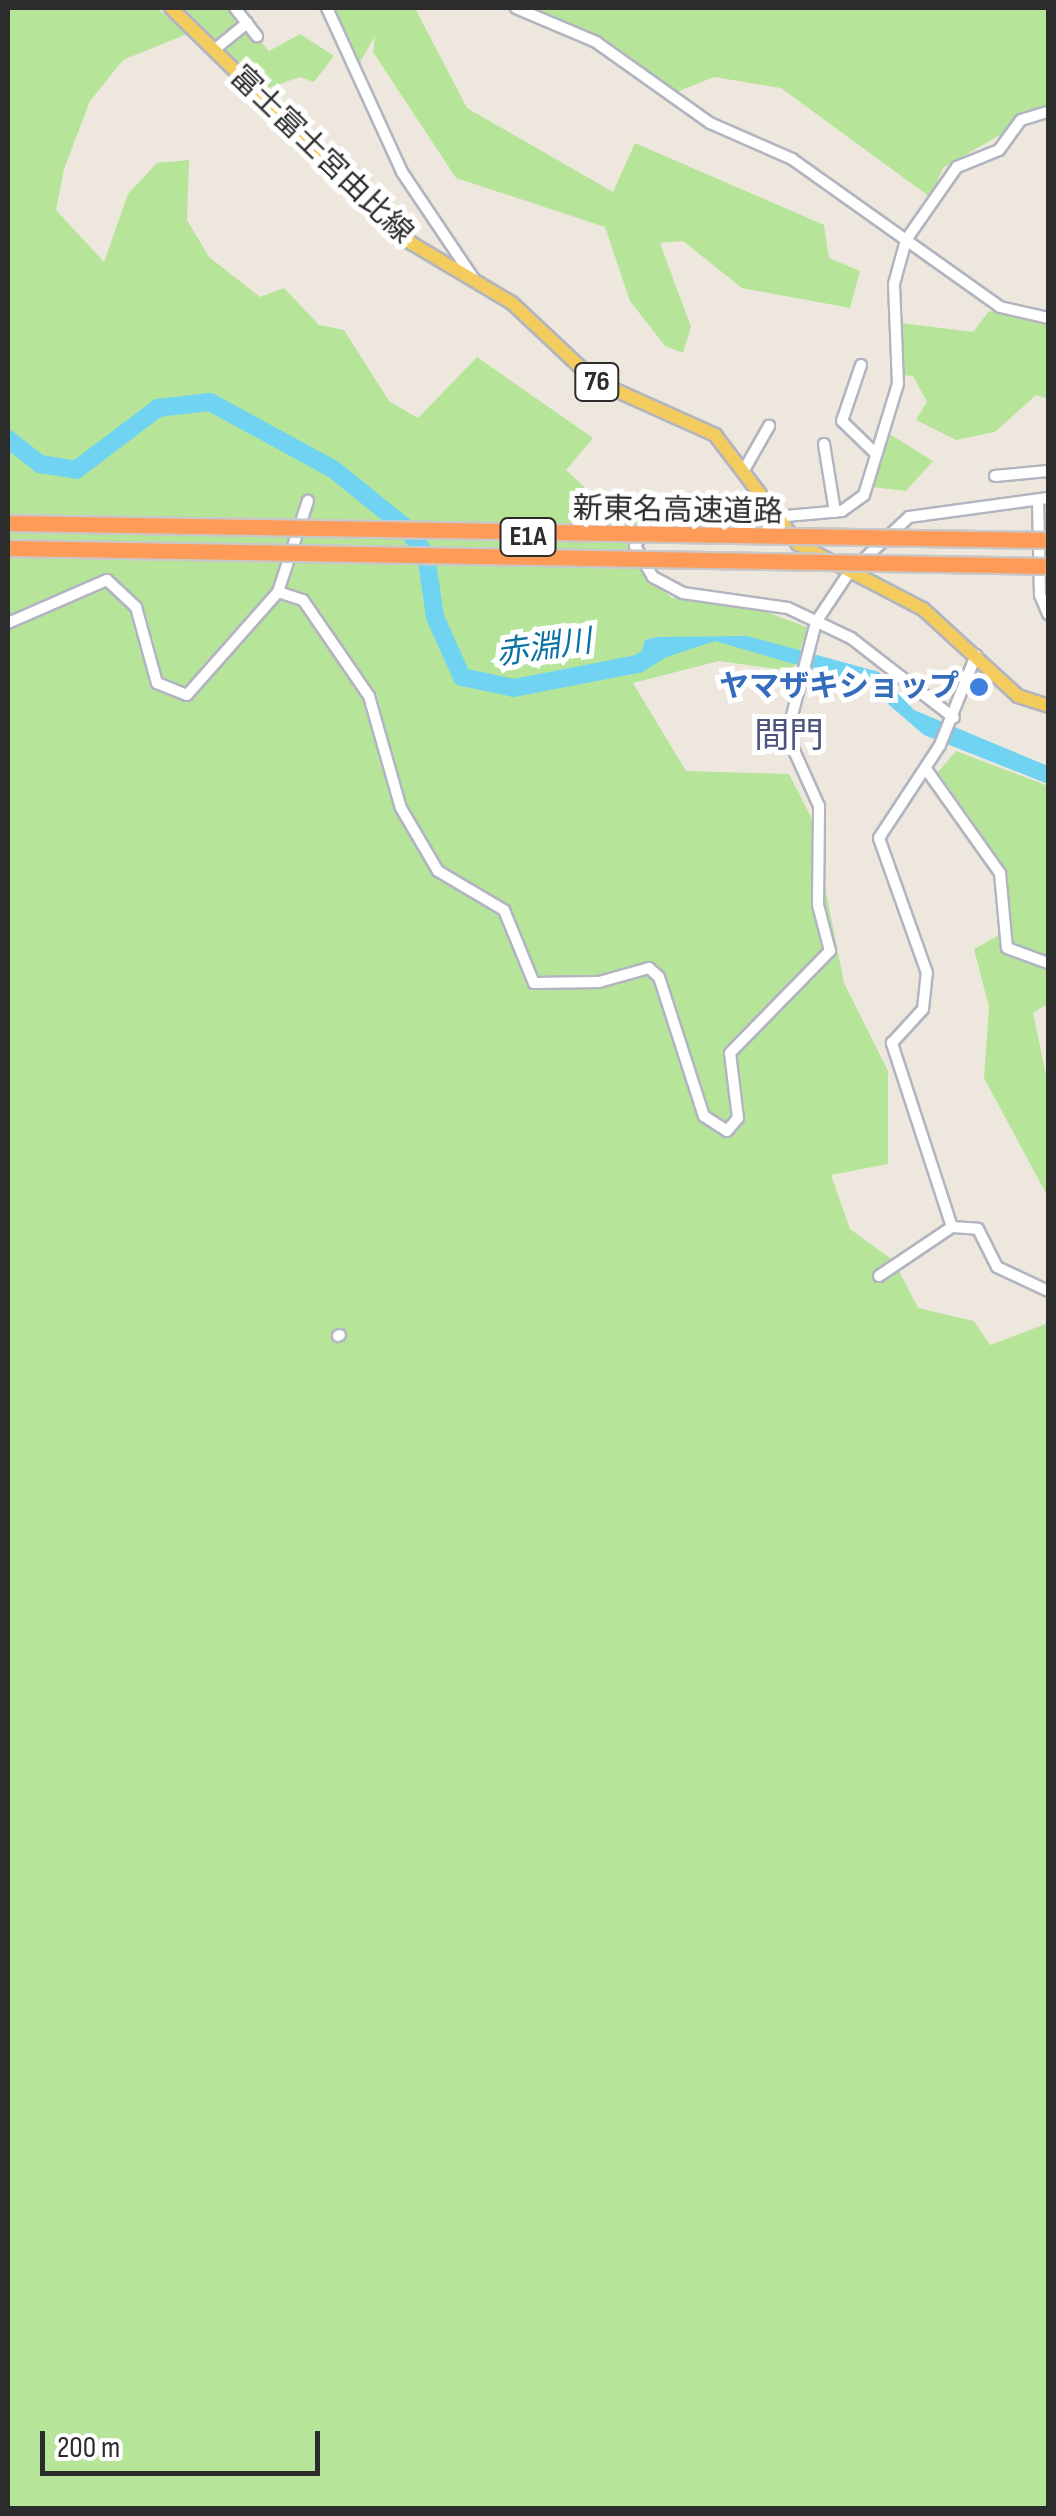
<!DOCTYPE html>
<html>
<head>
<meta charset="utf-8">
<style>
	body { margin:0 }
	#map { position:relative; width:1056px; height:2516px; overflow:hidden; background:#eee7de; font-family:"Sofia Sans Condensed","Noto Sans JP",sans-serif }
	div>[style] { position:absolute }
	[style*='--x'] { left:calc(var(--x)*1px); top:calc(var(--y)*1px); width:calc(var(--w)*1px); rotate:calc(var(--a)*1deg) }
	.green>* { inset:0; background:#b6e59a }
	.water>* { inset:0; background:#70d3f2 }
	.river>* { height:18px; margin:-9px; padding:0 9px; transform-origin:9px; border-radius:9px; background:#70d3f2 }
	.roads { filter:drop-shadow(2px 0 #b2b5c0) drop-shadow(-2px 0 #b2b5c0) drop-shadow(0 2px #b2b5c0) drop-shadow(0 -2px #b2b5c0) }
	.minor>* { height:10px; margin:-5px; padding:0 5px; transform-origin:5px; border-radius:5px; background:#fff }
	.major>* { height:12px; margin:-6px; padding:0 6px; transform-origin:6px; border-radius:6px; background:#f4cc5d }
	.bridges { filter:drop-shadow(2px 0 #c8c8c8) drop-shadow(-2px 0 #c8c8c8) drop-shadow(0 2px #c8c8c8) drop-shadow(0 -2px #c8c8c8) }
	.highway-bridge>* { height:15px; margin:-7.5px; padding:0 7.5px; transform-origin:7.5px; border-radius:7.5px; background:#ff9b58 }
	.dots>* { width:28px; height:28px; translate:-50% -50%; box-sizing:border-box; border:5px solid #fff; border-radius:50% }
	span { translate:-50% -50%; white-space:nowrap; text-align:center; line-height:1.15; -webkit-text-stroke:10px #fff; paint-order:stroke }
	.shield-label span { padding:2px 8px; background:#fff; border:2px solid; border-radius:8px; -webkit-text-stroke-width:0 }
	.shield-label { font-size:28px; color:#2c2c2c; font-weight:700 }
	.street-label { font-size:30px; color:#2c2c2c }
	.shop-label { font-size:30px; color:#366cbe; font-weight:700 }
	.right { translate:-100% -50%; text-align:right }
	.water-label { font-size:32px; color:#0a72a2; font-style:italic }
	.quarter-label { font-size:35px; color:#4b567e }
	.frame { position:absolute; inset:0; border:10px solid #2c2c2c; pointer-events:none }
	.scale { position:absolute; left:40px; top:2431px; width:280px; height:45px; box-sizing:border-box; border:5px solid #2c2c2c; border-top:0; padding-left:12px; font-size:30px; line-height:35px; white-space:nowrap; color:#2c2c2c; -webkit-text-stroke:8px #fff; paint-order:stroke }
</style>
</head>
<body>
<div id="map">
	<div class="green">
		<div style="clip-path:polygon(8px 8px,157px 8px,187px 34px,123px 60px,90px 101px,64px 169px,56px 210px,104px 262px,128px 194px,157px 163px,189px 160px,187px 220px,209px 257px,260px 297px,284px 288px,319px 325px,344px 330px,389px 401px,418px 418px,477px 357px,593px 438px,566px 470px,594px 496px,641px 503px,646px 577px,672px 598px,748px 605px,809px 628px,792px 671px,719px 661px,633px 683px,686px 771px,789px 774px,811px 817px,844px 983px,888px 1071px,888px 1164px,831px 1175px,850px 1229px,894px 1261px,918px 1308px,974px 1321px,990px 1345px,1048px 1323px,1048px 2508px,8px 2508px)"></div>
		<div style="clip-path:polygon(184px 8px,231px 8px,269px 51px,300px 34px,334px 56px,314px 82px,300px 77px,263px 90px)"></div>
		<div style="clip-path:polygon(335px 8px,415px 8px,467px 108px,613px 192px,635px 143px,824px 225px,829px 258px,860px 271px,850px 308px,742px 288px,683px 241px,660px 243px,691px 327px,683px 353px,665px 346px,630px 301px,605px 227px,456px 178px,373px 52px,375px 36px,357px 68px)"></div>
		<div style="clip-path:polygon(526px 8px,1048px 8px,1048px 107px,943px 168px,930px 197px,781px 88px,714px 77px,667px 96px,596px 42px)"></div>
		<div style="clip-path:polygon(989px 311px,1048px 321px,1048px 399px,1036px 395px,995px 432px,956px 440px,916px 420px,927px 402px,913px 376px,902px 375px,901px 323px,973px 332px)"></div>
		<div style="clip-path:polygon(883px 430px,933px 461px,906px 491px,871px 487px)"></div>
		<div style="clip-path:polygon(956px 751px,1048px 786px,1048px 1004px,1033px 1013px,1048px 1084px,1048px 1197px,984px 1078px,989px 1007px,974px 949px,1012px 928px,1006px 869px,938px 772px)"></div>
	</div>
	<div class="water">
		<div style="clip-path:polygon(747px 636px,879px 672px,914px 710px,1048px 766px,1048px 784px,924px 735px,866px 685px,715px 641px,637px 667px,645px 640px,657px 637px)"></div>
	</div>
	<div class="river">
		<div style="--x:8;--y:439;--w:41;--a:38"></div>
		<div style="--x:40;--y:464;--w:36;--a:9"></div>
		<div style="--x:76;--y:470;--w:103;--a:-37.1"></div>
		<div style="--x:158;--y:408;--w:52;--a:-6.6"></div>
		<div style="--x:210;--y:402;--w:140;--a:28.6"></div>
		<div style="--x:333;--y:469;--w:94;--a:38.9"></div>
		<div style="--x:406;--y:528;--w:34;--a:53"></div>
		<div style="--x:426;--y:555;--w:63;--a:81.7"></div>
		<div style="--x:435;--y:617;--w:66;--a:65.8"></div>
		<div style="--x:462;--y:677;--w:53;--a:11.9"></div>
		<div style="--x:514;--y:688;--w:126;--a:-11"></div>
		<div style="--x:638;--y:664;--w:25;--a:-32"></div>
	</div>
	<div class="roads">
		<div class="minor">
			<div style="--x:235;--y:8;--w:36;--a:52"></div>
			<div style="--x:327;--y:8;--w:180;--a:65.4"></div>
			<div style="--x:402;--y:172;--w:129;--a:56.1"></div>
			<div style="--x:516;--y:8;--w:87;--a:23"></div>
			<div style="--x:596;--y:42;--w:140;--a:35.4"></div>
			<div style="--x:710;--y:123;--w:90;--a:23.7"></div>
			<div style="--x:792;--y:159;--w:255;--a:35.4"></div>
			<div style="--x:1000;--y:307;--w:49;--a:12.9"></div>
			<div style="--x:214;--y:50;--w:43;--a:-39.3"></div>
			<div style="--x:861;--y:365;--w:59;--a:108.7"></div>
			<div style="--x:842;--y:421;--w:46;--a:44.1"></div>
			<div style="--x:824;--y:444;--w:69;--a:80.8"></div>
			<div style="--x:744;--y:470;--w:51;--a:-60.4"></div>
			<div style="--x:995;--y:476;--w:53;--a:-5.4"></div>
			<div style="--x:1038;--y:500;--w:95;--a:88.8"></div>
			<div style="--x:1040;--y:595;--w:21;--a:67"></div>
			<div style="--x:765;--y:502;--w:30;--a:147"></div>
			<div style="--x:740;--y:518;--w:91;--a:177.5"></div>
			<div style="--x:649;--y:522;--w:28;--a:120"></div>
			<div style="--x:635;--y:546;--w:36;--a:60"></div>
			<div style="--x:653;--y:577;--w:34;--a:28"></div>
			<div style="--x:683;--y:593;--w:106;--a:8.1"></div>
			<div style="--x:788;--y:608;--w:70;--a:25.5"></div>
			<div style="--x:851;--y:638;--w:130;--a:37.8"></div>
			<div style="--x:775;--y:517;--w:67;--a:-5.1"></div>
			<div style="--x:842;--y:511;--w:27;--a:-36"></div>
			<div style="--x:864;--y:495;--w:116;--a:-73"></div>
			<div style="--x:898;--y:384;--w:100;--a:-92.3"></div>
			<div style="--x:894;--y:284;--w:46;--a:-74.7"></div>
			<div style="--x:906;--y:240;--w:89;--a:-55.1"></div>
			<div style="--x:957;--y:167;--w:45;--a:-22"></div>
			<div style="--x:999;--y:150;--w:37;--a:-54"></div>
			<div style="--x:1021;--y:120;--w:28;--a:-17"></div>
			<div style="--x:278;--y:592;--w:96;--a:-71.8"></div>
			<div style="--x:8;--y:623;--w:108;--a:-23.5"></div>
			<div style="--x:107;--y:580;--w:40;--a:43"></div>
			<div style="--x:136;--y:607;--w:79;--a:74.6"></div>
			<div style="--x:157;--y:683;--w:32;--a:22"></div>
			<div style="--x:187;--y:695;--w:137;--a:-48.5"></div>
			<div style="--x:278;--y:592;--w:26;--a:18"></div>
			<div style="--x:303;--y:600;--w:116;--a:55.5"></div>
			<div style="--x:369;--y:696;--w:116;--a:74.1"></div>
			<div style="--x:401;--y:808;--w:73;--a:59.6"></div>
			<div style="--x:438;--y:871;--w:77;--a:30.6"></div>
			<div style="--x:504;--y:910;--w:79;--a:67.7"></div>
			<div style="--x:534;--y:983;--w:65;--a:-0.9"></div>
			<div style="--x:599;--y:982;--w:52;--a:-15.6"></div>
			<div style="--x:649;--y:968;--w:13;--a:42"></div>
			<div style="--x:659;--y:977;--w:146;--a:72.1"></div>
			<div style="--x:704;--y:1116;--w:27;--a:33"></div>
			<div style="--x:727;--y:1131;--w:17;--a:-50"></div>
			<div style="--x:738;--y:1118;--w:65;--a:-97"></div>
			<div style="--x:730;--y:1053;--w:143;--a:-45.6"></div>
			<div style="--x:830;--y:951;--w:48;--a:-104.6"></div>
			<div style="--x:818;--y:905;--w:99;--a:-89.4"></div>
			<div style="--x:819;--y:806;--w:78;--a:-114.3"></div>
			<div style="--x:787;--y:735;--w:117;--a:-75.6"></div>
			<div style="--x:816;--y:622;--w:58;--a:-56.3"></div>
			<div style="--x:848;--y:574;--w:83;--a:-43.1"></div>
			<div style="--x:909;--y:517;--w:140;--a:-7.8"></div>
			<div style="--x:926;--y:769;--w:128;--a:54.6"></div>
			<div style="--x:1000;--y:873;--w:75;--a:84.7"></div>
			<div style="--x:1007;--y:948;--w:44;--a:20.1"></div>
			<div style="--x:952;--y:1227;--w:194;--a:-108.1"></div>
			<div style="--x:892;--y:1043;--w:46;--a:-47.6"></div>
			<div style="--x:923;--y:1009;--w:36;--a:-84"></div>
			<div style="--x:927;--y:973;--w:143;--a:-109.6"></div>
			<div style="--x:879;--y:838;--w:111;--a:-56.7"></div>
			<div style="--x:940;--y:745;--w:97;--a:-68.2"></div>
			<div style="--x:952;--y:1227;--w:26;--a:4"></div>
			<div style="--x:978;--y:1229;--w:42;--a:63.4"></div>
			<div style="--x:997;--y:1267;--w:56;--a:25.2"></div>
			<div style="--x:879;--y:1276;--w:88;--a:-33.9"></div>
			<div style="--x:338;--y:1336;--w:2;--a:-27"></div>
		</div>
		<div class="major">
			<div style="--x:171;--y:8;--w:336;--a:44.4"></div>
			<div style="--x:411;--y:243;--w:117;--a:30.7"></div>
			<div style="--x:512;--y:303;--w:114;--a:43.2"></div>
			<div style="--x:595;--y:381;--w:132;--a:24.2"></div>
			<div style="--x:715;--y:435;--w:137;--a:52.7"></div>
			<div style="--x:798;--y:544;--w:141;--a:27.5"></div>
			<div style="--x:923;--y:609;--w:129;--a:42.5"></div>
			<div style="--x:1018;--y:696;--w:32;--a:18"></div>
		</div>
	</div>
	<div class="bridges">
		<div class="highway-bridge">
			<div style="--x:8;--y:523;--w:1040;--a:0.94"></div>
			<div style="--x:8;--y:548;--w:1040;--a:0.99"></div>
		</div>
	</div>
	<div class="dots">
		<div style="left:979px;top:687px;background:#3f7fe0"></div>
	</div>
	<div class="shield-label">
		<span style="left:597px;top:382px">76</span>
		<span style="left:528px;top:537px">E1A</span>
	</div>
	<div class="street-label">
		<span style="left:321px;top:155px;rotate:44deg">富士富士宮由比線</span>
		<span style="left:678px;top:511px;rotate:1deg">新東名高速道路</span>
	</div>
	<div class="shop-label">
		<span class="right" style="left:959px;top:687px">ヤマザキショップ</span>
	</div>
	<div class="water-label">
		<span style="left:544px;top:649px;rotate:-8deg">赤淵川</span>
	</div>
	<div class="quarter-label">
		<span style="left:789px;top:737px">間門</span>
	</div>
	<div class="frame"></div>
	<div class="scale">200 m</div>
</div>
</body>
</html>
